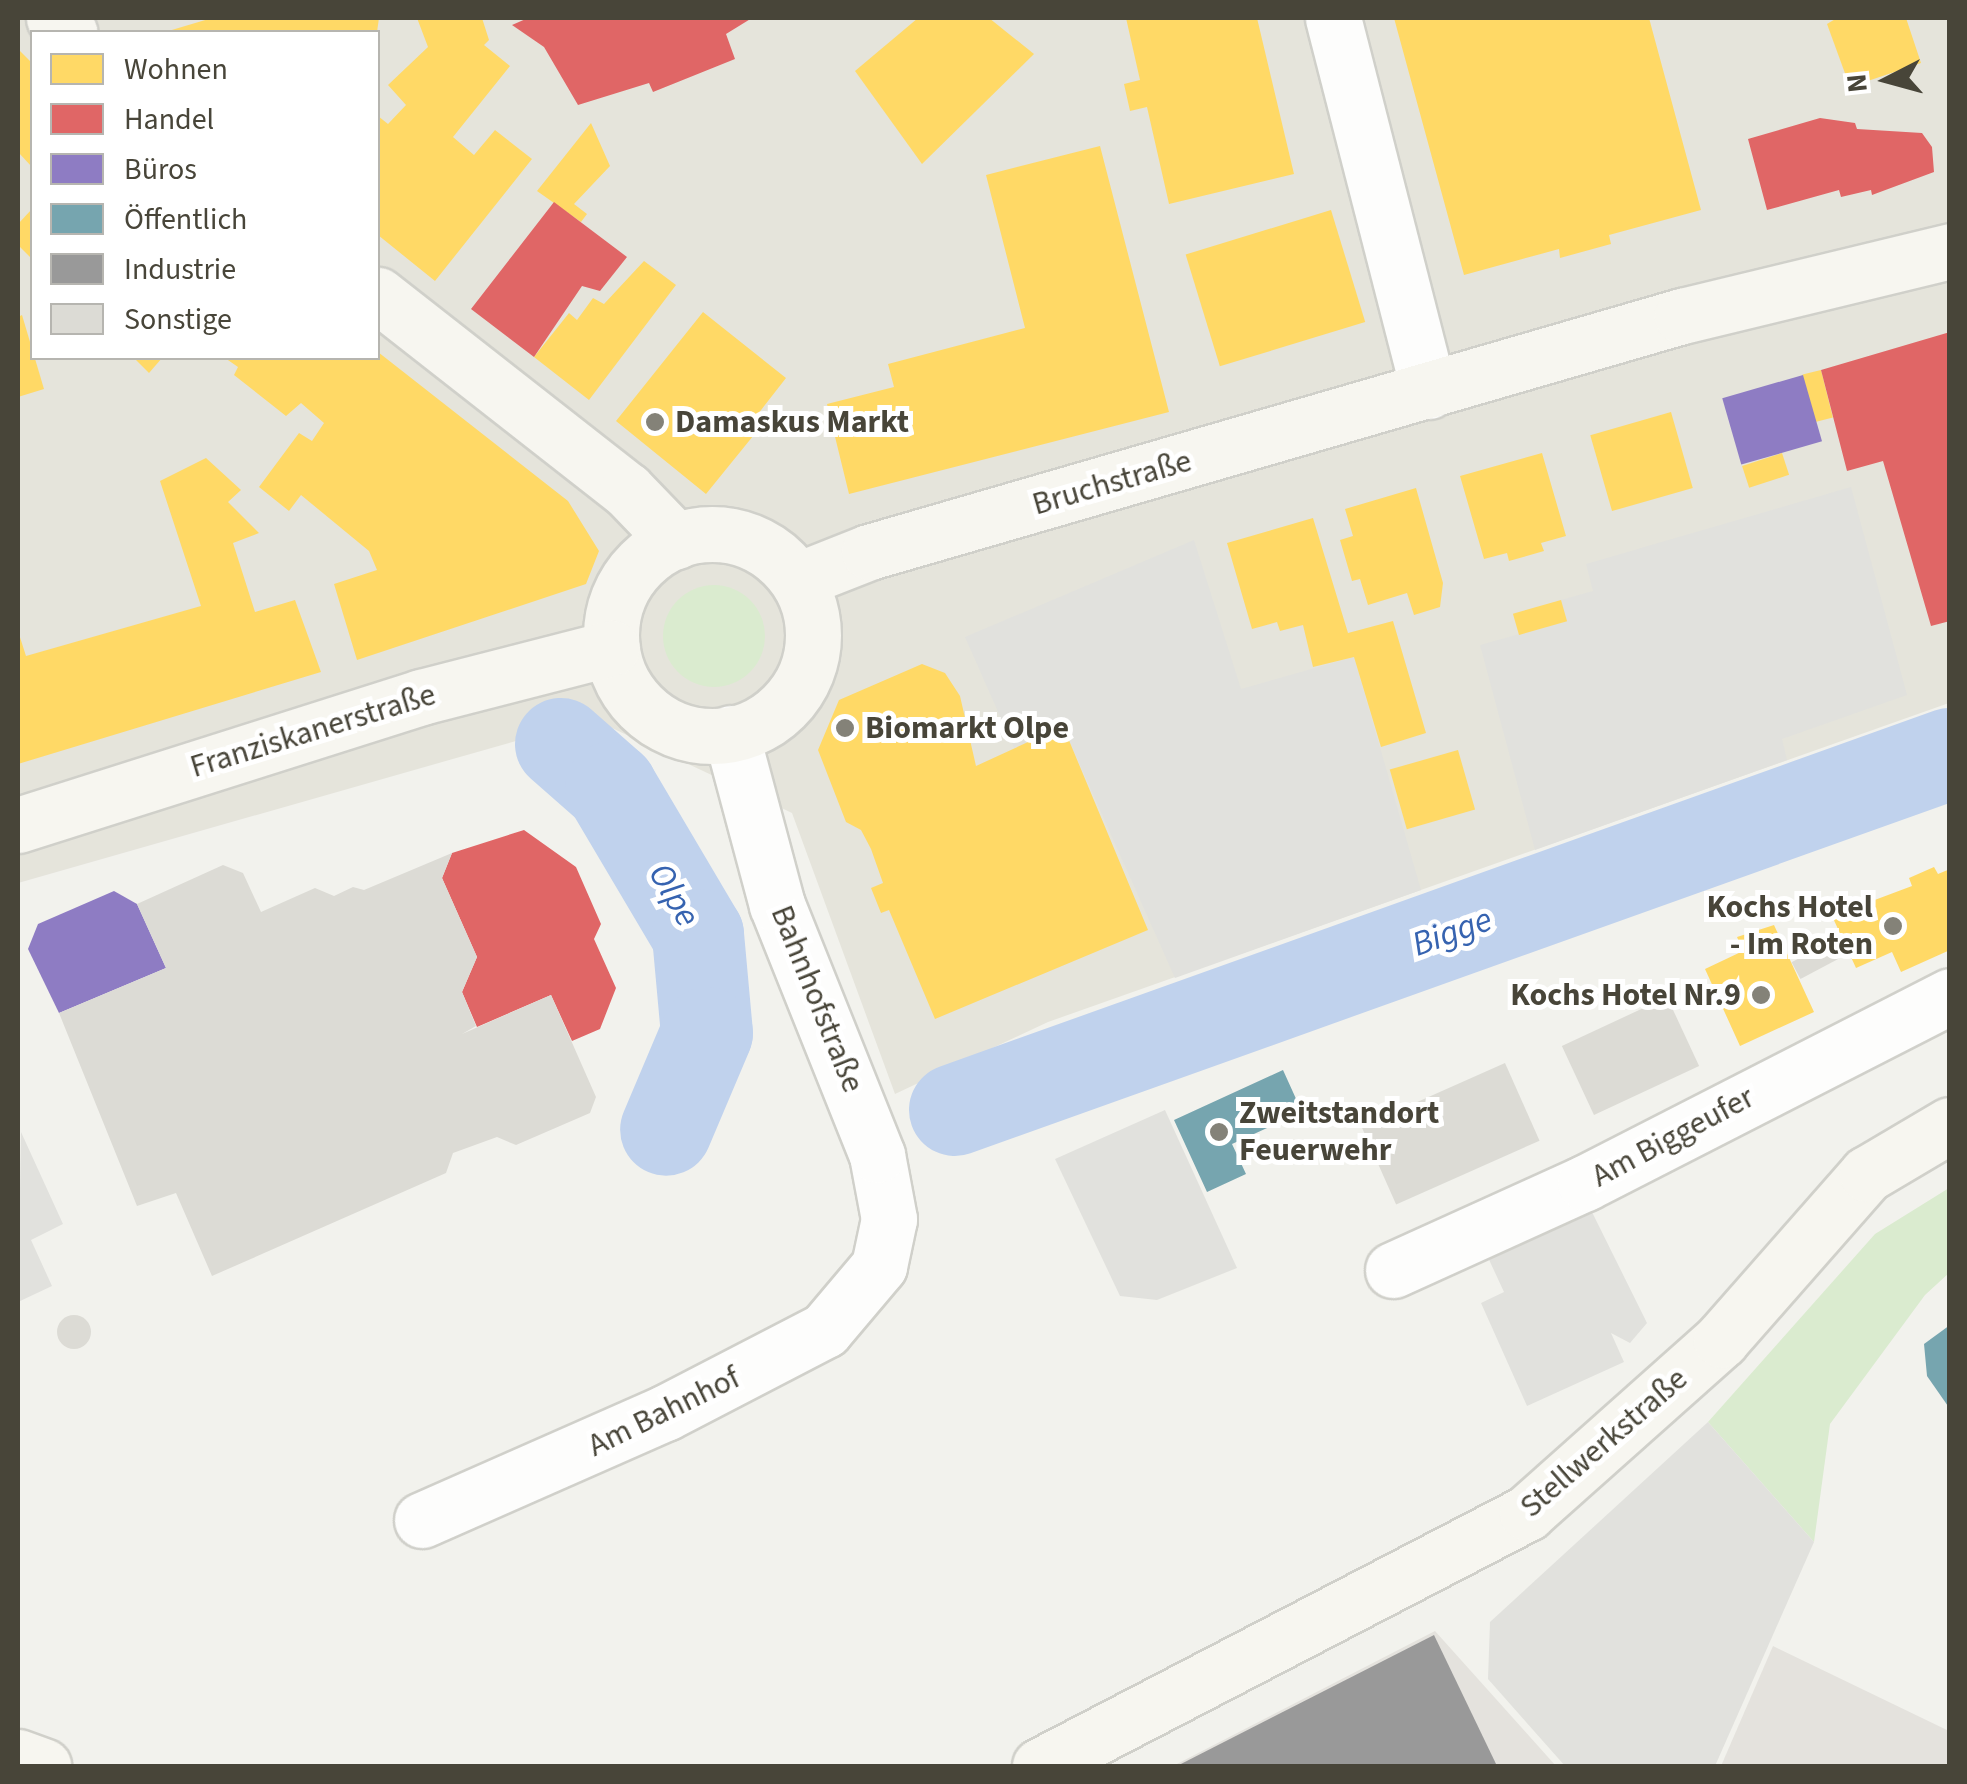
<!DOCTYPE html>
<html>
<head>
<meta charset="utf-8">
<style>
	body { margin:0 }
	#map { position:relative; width:1967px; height:1784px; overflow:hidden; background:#f2f2ed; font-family:"Source Sans 3",sans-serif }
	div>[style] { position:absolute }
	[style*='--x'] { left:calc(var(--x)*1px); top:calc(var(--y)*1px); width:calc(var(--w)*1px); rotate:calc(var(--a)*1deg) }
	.residential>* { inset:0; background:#e5e4db }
	.industrial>* { inset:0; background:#e4e2dd }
	.green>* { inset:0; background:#daebcf }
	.round { border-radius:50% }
	.parking>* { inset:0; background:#e1e1dd }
	.homes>* { inset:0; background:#ffd966; transform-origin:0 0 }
	.shops>* { inset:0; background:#e06666 }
	.offices>* { inset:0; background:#8e7cc3; transform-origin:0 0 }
	.public>* { inset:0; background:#76a5af }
	.industry>* { inset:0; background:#999 }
	.river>* { height:92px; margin:-46px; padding:0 46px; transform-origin:46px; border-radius:46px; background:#c0d2ed }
	.building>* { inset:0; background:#dcdbd5; transform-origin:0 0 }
	.roads { filter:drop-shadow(2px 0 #d0d0ca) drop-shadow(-2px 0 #d0d0ca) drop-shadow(0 2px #d0d0ca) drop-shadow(0 -2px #d0d0ca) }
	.street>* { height:55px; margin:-27.5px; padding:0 27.5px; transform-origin:27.5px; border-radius:27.5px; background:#fdfdfc }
	.secondary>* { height:55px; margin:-27.5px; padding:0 27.5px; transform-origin:27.5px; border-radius:27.5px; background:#f7f6f0 }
	.secondary>.ring { margin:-27.5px; padding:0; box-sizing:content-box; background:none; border:55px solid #f7f6f0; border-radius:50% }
	.dots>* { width:28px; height:28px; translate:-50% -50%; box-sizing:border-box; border:5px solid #fff; border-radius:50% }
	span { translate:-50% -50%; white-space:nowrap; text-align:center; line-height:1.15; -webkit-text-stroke:10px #fff; paint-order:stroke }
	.poi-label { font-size:32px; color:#484539; font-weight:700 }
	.left { translate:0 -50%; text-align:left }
	.right { translate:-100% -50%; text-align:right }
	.street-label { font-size:32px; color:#484539 }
	.water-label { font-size:35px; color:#3663b0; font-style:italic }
	.frame { position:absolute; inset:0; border:20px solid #484539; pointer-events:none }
	.legend { position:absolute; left:30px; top:30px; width:350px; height:330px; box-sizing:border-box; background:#fff; border:2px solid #b6b5b0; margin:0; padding:12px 18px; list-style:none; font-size:30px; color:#484539 }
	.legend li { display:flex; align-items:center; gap:20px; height:50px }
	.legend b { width:50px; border:2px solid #b6b5b0 }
	.north { position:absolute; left:1837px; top:30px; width:100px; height:100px; -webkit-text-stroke:8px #fff; paint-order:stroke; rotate:264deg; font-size:28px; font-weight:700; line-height:40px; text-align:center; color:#484539 }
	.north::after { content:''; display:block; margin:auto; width:35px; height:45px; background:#484539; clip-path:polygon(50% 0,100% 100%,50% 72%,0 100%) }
</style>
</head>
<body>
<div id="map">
	<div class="residential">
		<div style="clip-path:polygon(evenodd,18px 18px,1949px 18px,1949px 703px,1048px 1022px,895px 1094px,792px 813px,593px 719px,18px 883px,18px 18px,32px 32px,378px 32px,378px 358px,32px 358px,32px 32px)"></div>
	</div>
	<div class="industrial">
		<div style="clip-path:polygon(1435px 1631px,1556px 1766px,1173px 1766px)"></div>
		<div style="clip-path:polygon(1773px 1646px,1949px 1731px,1949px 1766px,1721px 1766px)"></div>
	</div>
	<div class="green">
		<div class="round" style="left:663px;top:585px;width:102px;height:102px"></div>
		<div style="clip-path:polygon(1949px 1188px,1949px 1273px,1925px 1295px,1830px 1424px,1814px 1542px,1708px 1422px,1875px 1234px)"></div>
	</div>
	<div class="parking">
		<div style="clip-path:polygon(1851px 487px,1907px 695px,1782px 739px,1787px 760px,1535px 850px,1480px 645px,1566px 621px,1561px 600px,1593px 591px,1586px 564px)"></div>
		<div style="clip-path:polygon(1194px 540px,1241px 689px,1354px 657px,1421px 890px,1175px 978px,1063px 727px,1014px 748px,965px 637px)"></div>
		<div style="clip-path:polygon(1165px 1110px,1237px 1268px,1157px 1300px,1120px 1296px,1055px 1159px)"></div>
		<div style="clip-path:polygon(21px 1132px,63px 1224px,31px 1240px,52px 1286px,18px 1302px)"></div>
		<div style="clip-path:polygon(1588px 1204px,1647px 1323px,1630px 1343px,1611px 1333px,1624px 1362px,1527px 1406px,1481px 1303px,1504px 1292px,1485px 1251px)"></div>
		<div style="clip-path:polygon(1708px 1422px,1814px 1542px,1715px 1766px,1565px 1766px,1488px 1679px,1490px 1622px)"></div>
	</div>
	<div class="homes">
		<div style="clip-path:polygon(212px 18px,379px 18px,377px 32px,165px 32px)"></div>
		<div style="clip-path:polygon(417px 18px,482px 18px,489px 40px,484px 45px,510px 66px,453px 137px,474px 155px,495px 130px,532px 159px,435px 281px,378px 235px,378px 116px,388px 124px,406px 105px,388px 85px,428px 47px)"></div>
		<div style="clip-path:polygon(918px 18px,989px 18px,1034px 54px,922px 164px,855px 71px)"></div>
		<div style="clip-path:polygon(1126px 18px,1257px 18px,1294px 174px,1169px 204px,1147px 107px,1130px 111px,1124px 84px,1140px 80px)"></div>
		<div style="clip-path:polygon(1394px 18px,1649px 18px,1701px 210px,1609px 235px,1611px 244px,1560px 258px,1559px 249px,1464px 275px)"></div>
		<div style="clip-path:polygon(1837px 18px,1906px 18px,1921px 63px,1850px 87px,1827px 24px)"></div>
		<div style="clip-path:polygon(18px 49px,32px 63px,32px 167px,18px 152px)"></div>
		<div style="clip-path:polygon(591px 123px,610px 166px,574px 204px,587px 214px,581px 222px,537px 191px)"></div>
		<div style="clip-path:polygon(1100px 146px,1169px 412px,849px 494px,827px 404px,894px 387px,888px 364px,1025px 328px,986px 175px)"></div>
		<div style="clip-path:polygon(32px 209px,32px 259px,18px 245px,18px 224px)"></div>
		<div style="left:1331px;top:210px;width:117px;height:152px;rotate:73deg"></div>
		<div style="clip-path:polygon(644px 261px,676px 285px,589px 400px,534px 357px,569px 313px,577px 320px,593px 298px,604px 304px)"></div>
		<div style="clip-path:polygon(703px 312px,786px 378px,758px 414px,766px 420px,706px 494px,616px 421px)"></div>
		<div style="clip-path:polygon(22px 315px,44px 389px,18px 397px,18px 317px)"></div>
		<div style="clip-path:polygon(378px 352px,568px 501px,599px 551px,586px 584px,357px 660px,334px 584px,377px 570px,369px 551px,301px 495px,289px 511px,259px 487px,299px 433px,312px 441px,324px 423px,301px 403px,286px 416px,234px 375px,238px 367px,225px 358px,378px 358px)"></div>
		<div style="clip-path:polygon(134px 358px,162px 358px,149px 373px)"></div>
		<div style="left:1821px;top:370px;width:49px;height:19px;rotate:76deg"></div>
		<div style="left:1671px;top:412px;width:79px;height:84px;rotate:74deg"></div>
		<div style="clip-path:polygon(1542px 453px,1566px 536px,1541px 543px,1544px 551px,1509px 561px,1507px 553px,1484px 559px,1460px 476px)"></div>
		<div style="left:1782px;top:453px;width:23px;height:42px;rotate:72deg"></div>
		<div style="clip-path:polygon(206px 458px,241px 490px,228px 502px,259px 533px,233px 543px,255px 612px,295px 600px,321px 672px,18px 764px,18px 631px,26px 656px,201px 606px,160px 481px)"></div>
		<div style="clip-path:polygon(1416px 488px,1443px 583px,1440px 607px,1414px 615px,1407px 593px,1368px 605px,1360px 579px,1352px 581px,1340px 540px,1353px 536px,1345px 509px)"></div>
		<div style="clip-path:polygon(1313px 518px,1348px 633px,1393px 621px,1426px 733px,1381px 747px,1354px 657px,1313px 667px,1303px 625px,1280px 631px,1277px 622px,1252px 629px,1227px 543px)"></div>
		<div style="left:1561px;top:600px;width:22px;height:50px;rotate:74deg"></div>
		<div style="clip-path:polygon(922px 664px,945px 673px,960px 696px,976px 766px,1063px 726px,1148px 930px,935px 1019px,889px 910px,881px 913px,871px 888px,883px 883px,871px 849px,861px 830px,846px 822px,818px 750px,839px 700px)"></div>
		<div style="left:1458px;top:750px;width:62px;height:71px;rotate:74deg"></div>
		<div style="clip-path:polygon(1934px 867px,1938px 874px,1950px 869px,1950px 950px,1901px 972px,1892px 952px,1856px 968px,1832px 916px,1912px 886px,1909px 878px)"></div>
		<div style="clip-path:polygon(1774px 925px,1814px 1012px,1740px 1046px,1705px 969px,1743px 951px,1737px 937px)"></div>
	</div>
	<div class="shops">
		<div style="clip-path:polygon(528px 18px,752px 18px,726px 34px,735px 59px,653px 92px,649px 83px,578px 105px,544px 47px,512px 25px)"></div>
		<div style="clip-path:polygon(1820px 118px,1855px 123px,1857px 129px,1922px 133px,1932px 147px,1934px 172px,1872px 195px,1871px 190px,1841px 197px,1839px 190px,1767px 210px,1748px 139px)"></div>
		<div style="clip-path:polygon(554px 202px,627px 257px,600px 291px,582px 286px,534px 357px,471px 309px)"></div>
		<div style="clip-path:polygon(1950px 332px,1950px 621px,1931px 626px,1883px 461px,1847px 471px,1821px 370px)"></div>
		<div style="clip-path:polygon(524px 830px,576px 867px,601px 924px,594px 939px,616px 988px,600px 1029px,572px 1041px,551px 995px,477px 1027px,462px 992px,477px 957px,442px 878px,452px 853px)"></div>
	</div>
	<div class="offices">
		<div style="left:1803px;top:375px;width:69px;height:84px;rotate:74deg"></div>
		<div style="clip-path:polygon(114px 891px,137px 904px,166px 968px,59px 1013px,28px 949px,38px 924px)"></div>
	</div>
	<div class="public">
		<div style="clip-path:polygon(1283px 1070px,1302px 1112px,1232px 1144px,1246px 1174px,1207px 1192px,1174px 1120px)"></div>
		<div style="clip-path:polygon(1950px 1325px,1950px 1409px,1927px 1376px,1924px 1344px)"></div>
	</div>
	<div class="industry">
		<div style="clip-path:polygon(1434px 1635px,1497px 1766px,1177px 1766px)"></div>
	</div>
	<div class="river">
		<div style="--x:561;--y:744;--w:67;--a:41.3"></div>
		<div style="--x:611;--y:788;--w:171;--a:59.4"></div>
		<div style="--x:698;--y:935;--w:98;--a:84.8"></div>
		<div style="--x:707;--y:1033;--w:105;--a:112.9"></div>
		<div style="--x:955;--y:1110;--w:1057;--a:-19.69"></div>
	</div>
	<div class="building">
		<div style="clip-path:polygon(452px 853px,442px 878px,477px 957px,462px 992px,476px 1026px,462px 1034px,551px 995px,596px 1097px,590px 1113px,516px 1145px,497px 1137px,453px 1153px,446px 1173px,212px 1276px,176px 1193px,137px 1206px,59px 1013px,166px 968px,137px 904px,223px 865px,243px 873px,261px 912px,315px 888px,334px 896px,353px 887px,364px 890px)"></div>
		<div style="left:1841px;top:936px;width:19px;height:56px;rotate:62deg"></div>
		<div style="left:1667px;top:997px;width:76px;height:116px;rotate:65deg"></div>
		<div style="left:1505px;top:1063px;width:85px;height:157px;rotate:66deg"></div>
		<div class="round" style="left:57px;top:1315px;width:34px;height:34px"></div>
	</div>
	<div class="roads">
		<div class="street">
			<div style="--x:1333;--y:18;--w:385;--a:75.6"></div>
			<div style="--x:1393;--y:1270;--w:211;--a:-24.4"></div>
			<div style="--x:1585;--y:1183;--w:410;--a:-27.1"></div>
			<div style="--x:422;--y:1520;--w:266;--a:-23.8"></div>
			<div style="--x:665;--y:1413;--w:180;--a:-27.4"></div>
			<div style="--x:825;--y:1330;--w:84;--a:-49.8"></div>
			<div style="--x:879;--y:1266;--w:48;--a:-78"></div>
			<div style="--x:889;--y:1219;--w:65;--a:-100.6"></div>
			<div style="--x:877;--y:1155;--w:269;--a:-111.8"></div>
			<div style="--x:777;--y:905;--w:178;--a:-105"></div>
		</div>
		<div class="secondary">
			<div style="--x:54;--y:18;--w:21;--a:43"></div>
			<div style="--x:378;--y:295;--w:316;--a:38.1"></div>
			<div style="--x:627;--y:490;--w:71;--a:46.1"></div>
			<div class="ring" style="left:611px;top:534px;width:147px;height:147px"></div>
			<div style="--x:798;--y:580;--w:76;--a:-21.5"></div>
			<div style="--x:869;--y:552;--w:847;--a:-16.19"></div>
			<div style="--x:1682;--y:316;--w:276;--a:-13.6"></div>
			<div style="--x:18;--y:825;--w:423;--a:-17.6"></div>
			<div style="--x:421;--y:697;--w:197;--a:-14.4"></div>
			<div style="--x:18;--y:1757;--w:27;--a:20"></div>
			<div style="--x:1040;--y:1766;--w:549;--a:-27.45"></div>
			<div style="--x:1527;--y:1513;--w:260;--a:-41.7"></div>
			<div style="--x:1721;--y:1340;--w:221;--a:-48.7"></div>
			<div style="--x:1867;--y:1174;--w:96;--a:-30.6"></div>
		</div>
	</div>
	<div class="dots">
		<div style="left:655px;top:422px;background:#848278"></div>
		<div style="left:845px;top:728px;background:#848278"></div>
		<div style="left:1893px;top:926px;background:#848278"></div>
		<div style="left:1761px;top:995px;background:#848278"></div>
		<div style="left:1219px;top:1132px;background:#848278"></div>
	</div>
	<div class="poi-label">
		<span class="left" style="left:675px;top:422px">Damaskus Markt</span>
		<span class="left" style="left:865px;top:728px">Biomarkt Olpe</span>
		<span class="right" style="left:1873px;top:926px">Kochs Hotel<br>- Im Roten</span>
		<span class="right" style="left:1741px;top:995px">Kochs Hotel Nr.9</span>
		<span class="left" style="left:1239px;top:1132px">Zweitstandort<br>Feuerwehr</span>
	</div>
	<div class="street-label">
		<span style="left:1112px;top:483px;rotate:-16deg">Bruchstraße</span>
		<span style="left:313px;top:731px;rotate:-17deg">Franziskanerstraße</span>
		<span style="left:817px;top:999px;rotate:68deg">Bahnhofstraße</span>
		<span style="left:1673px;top:1137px;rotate:-28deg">Am Biggeufer</span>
		<span style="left:664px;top:1412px;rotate:-26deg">Am Bahnhof</span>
		<span style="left:1604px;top:1443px;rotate:-41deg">Stellwerkstraße</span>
	</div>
	<div class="water-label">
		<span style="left:674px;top:895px;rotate:60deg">Olpe</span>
		<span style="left:1452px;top:932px;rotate:-20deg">Bigge</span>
	</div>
	<div class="frame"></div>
	<ul class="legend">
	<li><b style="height:28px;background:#ffd966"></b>Wohnen</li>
	<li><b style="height:28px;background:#e06666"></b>Handel</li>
	<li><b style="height:28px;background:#8e7cc3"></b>Büros</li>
	<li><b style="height:28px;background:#76a5af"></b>Öffentlich</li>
	<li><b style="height:28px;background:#999"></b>Industrie</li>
	<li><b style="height:28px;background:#dcdbd5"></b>Sonstige</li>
	</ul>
	<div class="north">N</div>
</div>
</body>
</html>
